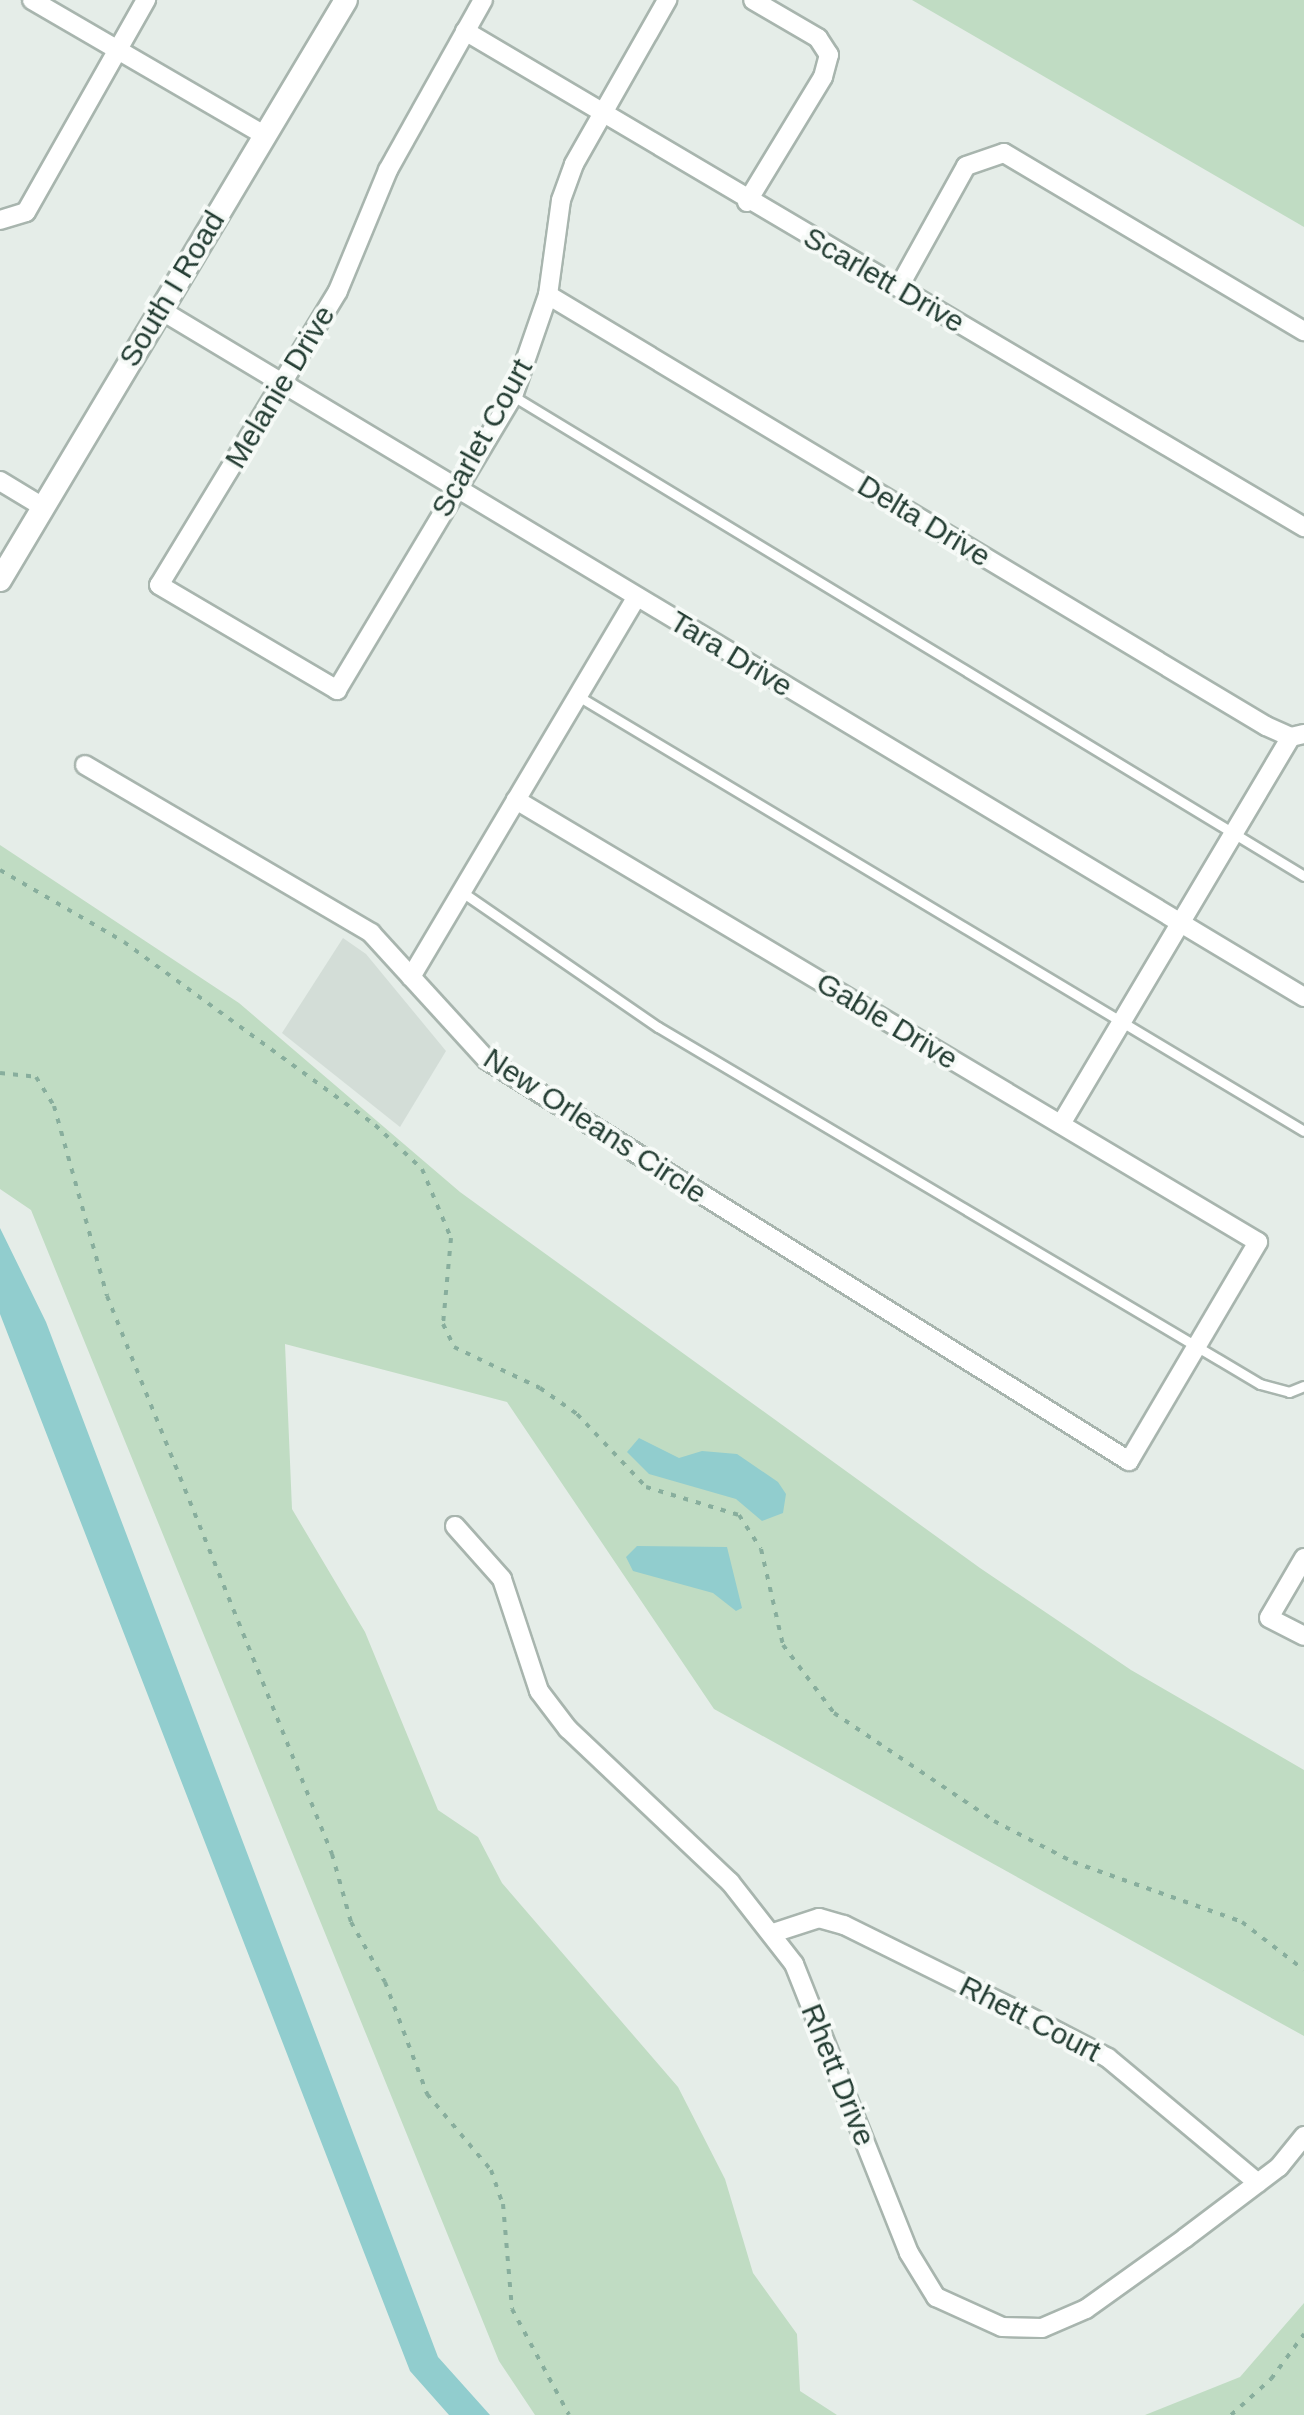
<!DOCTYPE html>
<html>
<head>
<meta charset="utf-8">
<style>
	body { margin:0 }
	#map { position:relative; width:1304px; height:2415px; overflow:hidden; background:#e5ede8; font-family:Arial,sans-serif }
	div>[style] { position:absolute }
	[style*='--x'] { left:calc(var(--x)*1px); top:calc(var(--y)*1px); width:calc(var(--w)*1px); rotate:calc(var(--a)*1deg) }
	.built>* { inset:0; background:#d3ddd7 }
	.green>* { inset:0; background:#c0dcc3 }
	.water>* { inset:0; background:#91cdce }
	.path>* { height:4px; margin-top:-2px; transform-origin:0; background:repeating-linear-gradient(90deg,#88ae9d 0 5px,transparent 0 13px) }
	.roads { filter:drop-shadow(2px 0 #a8b5ae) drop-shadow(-2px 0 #a8b5ae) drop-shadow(0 2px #a8b5ae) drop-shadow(0 -2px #a8b5ae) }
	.lane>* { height:9px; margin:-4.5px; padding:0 4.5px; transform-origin:4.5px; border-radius:4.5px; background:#fff }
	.street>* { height:18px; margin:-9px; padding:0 9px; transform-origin:9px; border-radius:9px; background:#fff }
	.secondary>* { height:22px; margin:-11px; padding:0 11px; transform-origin:11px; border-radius:11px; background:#fff }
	span { translate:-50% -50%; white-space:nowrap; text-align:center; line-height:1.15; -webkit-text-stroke:8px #f6faf7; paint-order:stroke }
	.street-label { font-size:30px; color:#253e34 }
</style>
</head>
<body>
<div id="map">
	<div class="built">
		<div style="clip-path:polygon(343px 938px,366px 954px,446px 1051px,400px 1127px,282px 1033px)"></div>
	</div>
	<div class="green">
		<div style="clip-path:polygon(912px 0,1304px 0,1304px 227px)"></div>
		<div style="clip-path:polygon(0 845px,239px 1003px,460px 1192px,980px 1568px,1131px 1670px,1304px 1770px,1304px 2036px,714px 1709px,507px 1402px,285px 1344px,292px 1509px,365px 1632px,438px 1810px,478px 1837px,502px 1883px,678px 2087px,725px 2179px,753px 2273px,797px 2334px,800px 2391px,837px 2415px,535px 2415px,499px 2361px,31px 1210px,0 1189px)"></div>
		<div style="clip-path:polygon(1304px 2303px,1304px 2415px,1145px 2415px,1240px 2377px)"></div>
	</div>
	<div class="water">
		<div style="clip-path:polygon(0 1228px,46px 1322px,438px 2357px,490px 2415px,449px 2415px,410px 2371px,0 1314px)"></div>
		<div style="clip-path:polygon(639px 1438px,679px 1458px,702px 1451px,737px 1454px,778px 1482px,786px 1494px,783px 1513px,762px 1521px,736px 1499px,649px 1474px,627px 1452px)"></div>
		<div style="clip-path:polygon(637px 1546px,727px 1547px,742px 1608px,736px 1611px,713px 1593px,633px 1571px,626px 1557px)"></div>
	</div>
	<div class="path">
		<div style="--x:0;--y:870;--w:143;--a:30.1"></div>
		<div style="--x:124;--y:942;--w:311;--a:36.1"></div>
		<div style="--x:375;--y:1125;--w:64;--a:43.1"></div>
		<div style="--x:422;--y:1169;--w:75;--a:67.2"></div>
		<div style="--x:451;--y:1238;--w:86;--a:95.3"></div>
		<div style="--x:443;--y:1324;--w:25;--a:64"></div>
		<div style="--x:454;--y:1347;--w:95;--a:25.5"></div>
		<div style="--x:540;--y:1388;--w:45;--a:35.1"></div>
		<div style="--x:577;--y:1414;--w:100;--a:46.6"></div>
		<div style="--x:646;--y:1487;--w:97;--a:16.8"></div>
		<div style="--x:739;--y:1515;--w:40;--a:57.1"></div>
		<div style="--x:761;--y:1549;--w:98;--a:77.1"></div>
		<div style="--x:783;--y:1645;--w:85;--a:53.1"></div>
		<div style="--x:834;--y:1713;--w:193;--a:34"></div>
		<div style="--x:994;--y:1821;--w:89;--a:27.4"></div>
		<div style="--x:1073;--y:1862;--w:179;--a:19.5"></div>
		<div style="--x:1242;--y:1922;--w:78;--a:37.7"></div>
		<div style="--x:0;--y:1073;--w:36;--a:6"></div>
		<div style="--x:36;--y:1077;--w:34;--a:58"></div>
		<div style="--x:54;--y:1106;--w:197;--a:74.4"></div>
		<div style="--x:107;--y:1296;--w:602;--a:68.04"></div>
		<div style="--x:332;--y:1854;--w:71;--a:74.4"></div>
		<div style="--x:351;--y:1922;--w:69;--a:60.5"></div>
		<div style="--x:385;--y:1982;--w:120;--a:69.4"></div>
		<div style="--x:427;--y:2094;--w:99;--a:49.9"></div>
		<div style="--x:491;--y:2170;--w:36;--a:71"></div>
		<div style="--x:503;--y:2204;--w:105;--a:85.1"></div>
		<div style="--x:512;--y:2309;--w:120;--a:61.7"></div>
		<div style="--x:1231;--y:2415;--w:54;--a:-42"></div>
		<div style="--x:1271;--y:2379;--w:56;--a:-53.7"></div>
	</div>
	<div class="roads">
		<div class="lane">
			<div style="--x:513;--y:396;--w:925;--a:31.25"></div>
			<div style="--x:578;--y:696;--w:846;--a:30.93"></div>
			<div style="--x:462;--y:892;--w:238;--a:34.6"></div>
			<div style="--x:658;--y:1027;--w:700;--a:30.67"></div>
			<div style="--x:1260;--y:1384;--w:30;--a:15"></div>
			<div style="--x:1289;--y:1392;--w:16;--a:-22"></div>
		</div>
		<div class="street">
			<div style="--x:32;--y:0;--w:268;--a:30.2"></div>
			<div style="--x:483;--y:0;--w:195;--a:119.2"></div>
			<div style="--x:388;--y:170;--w:131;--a:112.5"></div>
			<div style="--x:338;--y:291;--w:344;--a:121.3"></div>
			<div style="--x:159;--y:585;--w:207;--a:30.5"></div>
			<div style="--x:337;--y:690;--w:343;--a:-59.1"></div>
			<div style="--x:513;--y:396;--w:107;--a:-70.9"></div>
			<div style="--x:548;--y:295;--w:96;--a:-82.2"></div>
			<div style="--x:561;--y:200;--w:38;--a:-70"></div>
			<div style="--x:574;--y:164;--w:189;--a:-60.4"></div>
			<div style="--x:465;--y:31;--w:975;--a:30.59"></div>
			<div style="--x:747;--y:202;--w:146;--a:-58.7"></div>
			<div style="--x:823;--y:77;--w:23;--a:-75"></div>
			<div style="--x:829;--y:55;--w:20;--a:-123"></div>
			<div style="--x:818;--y:38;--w:75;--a:-149.7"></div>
			<div style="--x:0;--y:220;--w:27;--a:-17"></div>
			<div style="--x:26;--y:212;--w:244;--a:-60.5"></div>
			<div style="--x:899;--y:287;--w:138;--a:-61"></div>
			<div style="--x:966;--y:166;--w:40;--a:-18.9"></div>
			<div style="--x:1004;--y:153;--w:349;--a:30.7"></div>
			<div style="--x:548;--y:295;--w:837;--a:30.98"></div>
			<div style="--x:1266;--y:726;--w:27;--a:24"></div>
			<div style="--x:1291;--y:737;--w:13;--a:-13"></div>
			<div style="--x:159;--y:309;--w:1336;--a:31"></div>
			<div style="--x:0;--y:481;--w:50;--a:31.2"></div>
			<div style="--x:85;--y:765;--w:332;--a:30.4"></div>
			<div style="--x:371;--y:933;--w:172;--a:47.6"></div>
			<div style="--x:487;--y:1060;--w:757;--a:31.99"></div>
			<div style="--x:1129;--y:1461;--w:254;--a:-59.5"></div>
			<div style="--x:1258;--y:1242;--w:864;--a:-149.22"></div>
			<div style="--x:411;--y:977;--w:442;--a:-59.3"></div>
			<div style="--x:1061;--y:1124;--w:450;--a:-59.3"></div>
			<div style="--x:455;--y:1526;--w:71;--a:48.4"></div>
			<div style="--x:502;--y:1579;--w:118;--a:71.7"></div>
			<div style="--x:539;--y:1691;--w:48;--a:52.7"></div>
			<div style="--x:568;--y:1729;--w:223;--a:43.4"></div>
			<div style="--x:730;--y:1882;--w:104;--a:52"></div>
			<div style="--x:794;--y:1964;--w:311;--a:68.3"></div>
			<div style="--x:909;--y:2253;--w:52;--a:58.5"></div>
			<div style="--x:936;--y:2297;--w:72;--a:24.4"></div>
			<div style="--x:1002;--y:2327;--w:40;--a:1.4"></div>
			<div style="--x:1042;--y:2328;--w:48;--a:-23.4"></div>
			<div style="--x:1086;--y:2309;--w:122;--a:-35.6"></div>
			<div style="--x:1185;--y:2238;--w:118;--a:-37.1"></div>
			<div style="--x:1279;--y:2167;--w:40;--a:-51"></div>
			<div style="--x:1304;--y:1558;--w:69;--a:120.3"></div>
			<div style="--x:1269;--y:1618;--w:39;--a:27"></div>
			<div style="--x:773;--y:1933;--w:48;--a:-18.1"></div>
			<div style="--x:819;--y:1918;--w:26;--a:16"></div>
			<div style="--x:844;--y:1925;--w:187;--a:26.3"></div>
			<div style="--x:1012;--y:2008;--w:108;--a:27.5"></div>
			<div style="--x:1108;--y:2058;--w:195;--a:39.8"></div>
		</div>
		<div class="secondary">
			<div style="--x:0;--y:580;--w:675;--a:-59.18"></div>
		</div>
	</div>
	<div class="street-label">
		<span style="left:884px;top:280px;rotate:30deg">Scarlett Drive</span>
		<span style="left:172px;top:289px;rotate:-59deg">South I Road</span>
		<span style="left:280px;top:387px;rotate:-59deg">Melanie Drive</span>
		<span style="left:482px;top:438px;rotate:-61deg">Scarlet Court</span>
		<span style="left:924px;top:521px;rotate:31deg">Delta Drive</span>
		<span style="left:731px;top:654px;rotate:31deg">Tara Drive</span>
		<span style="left:887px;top:1021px;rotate:31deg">Gable Drive</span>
		<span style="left:595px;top:1126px;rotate:33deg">New Orleans Circle</span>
		<span style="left:1030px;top:2019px;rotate:27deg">Rhett Court</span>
		<span style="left:838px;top:2075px;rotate:68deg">Rhett Drive</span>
	</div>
</div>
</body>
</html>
